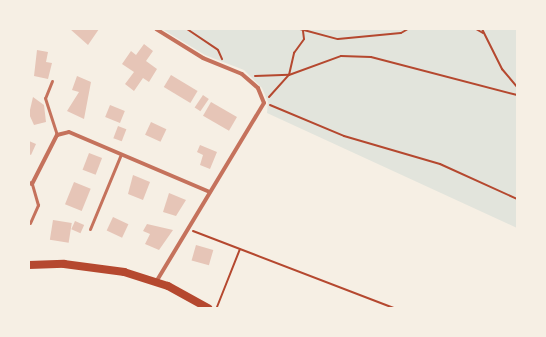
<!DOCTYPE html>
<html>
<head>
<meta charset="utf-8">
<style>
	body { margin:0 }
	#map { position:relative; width:546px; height:337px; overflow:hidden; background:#f6efe4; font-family:"Fira Sans Condensed",sans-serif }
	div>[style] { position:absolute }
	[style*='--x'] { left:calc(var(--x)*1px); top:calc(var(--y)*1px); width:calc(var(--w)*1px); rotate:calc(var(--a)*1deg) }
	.green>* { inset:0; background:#e2e4dc }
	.building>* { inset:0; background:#e6c5b7; transform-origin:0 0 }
	.path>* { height:2px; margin:-1px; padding:0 1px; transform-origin:1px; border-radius:1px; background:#b5482f }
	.service>* { height:3px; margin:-1.5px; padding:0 1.5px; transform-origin:1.5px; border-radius:1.5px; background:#c5725c }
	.minor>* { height:4px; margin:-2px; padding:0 2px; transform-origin:2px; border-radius:2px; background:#c5725c }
	.secondary>* { height:8px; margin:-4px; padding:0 4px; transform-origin:4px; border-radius:4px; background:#b5482f }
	span { translate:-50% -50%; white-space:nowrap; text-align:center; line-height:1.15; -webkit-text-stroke:4px #f6efe4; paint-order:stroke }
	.frame { position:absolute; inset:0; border:30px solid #f6efe4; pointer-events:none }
</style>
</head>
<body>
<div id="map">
	<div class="green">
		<div style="clip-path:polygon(162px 29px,517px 29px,517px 228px,267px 113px,268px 102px,262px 88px,244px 70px,205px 55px)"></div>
	</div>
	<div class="building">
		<div style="clip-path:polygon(70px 29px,99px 29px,88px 45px)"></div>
		<div style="clip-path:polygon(144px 44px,153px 51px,146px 61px,157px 69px,149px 82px,143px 78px,134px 91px,125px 84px,134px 72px,122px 64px,131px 51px,136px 55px)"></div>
		<div style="clip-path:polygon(37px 50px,48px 52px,46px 62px,52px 63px,48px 79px,34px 76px)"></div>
		<div style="left:171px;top:75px;width:31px;height:14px;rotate:31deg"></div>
		<div style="clip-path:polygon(77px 76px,91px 82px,84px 119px,67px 111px,79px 92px,72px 90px)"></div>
		<div style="left:203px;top:95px;width:7px;height:15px;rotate:34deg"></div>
		<div style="clip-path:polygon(33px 97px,44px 105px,46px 122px,34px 125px,29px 114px)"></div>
		<div style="left:211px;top:102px;width:30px;height:16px;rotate:30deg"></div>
		<div style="left:110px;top:105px;width:16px;height:13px;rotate:22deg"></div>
		<div style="left:151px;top:122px;width:17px;height:14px;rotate:25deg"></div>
		<div style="left:118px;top:126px;width:9px;height:13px;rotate:21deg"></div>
		<div style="clip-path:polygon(29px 141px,36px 144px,31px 155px,29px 154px)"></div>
		<div style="clip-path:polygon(200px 145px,217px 152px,210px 169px,200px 165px,203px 155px,197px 152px)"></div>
		<div style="left:89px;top:153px;width:14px;height:18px;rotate:21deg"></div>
		<div style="clip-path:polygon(133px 175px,150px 182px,143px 200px,128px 194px)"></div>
		<div style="left:74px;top:182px;width:18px;height:24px;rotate:22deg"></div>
		<div style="clip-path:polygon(169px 193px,186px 200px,176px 216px,163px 212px)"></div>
		<div style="left:113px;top:217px;width:17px;height:15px;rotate:25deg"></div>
		<div style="left:53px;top:220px;width:19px;height:20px;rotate:9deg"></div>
		<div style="left:75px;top:221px;width:10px;height:9px;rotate:24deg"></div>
		<div style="clip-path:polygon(147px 224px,173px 230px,159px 250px,145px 244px,150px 234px,143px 231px)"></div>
		<div style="left:196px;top:245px;width:18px;height:16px;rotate:16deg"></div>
	</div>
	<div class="path">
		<div style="--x:187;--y:29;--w:37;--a:34"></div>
		<div style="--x:218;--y:50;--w:10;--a:66"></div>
		<div style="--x:300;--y:29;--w:39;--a:15"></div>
		<div style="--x:338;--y:39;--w:63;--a:-5.4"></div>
		<div style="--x:401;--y:33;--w:8;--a:-30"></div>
		<div style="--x:476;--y:29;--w:8;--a:30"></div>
		<div style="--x:482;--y:29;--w:45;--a:63.4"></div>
		<div style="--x:502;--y:69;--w:23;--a:50"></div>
		<div style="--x:255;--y:76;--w:34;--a:-2"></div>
		<div style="--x:289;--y:75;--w:55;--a:-20.1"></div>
		<div style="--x:341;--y:56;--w:30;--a:2"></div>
		<div style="--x:371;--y:57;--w:151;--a:14.6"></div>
		<div style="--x:269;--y:97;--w:30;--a:-48"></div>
		<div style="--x:289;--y:75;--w:23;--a:-77"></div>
		<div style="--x:294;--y:53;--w:17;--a:-54"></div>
		<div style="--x:304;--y:39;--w:8;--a:-97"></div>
		<div style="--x:270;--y:105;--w:80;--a:22.7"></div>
		<div style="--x:344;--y:136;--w:100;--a:16.3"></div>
		<div style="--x:440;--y:164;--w:85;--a:24.4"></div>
		<div style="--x:193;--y:231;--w:215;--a:21"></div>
		<div style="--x:217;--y:307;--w:62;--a:-68.4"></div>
	</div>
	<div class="service">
		<div style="--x:52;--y:81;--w:18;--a:112"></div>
		<div style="--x:45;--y:98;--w:39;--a:72"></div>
		<div style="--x:30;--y:223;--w:20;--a:-66"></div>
		<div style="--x:38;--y:205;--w:22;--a:-106"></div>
		<div style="--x:90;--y:229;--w:81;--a:-67.5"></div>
	</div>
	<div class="minor">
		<div style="--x:29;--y:183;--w:3;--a:18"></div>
		<div style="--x:32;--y:184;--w:55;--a:-63"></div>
		<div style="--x:57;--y:135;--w:12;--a:-14"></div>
		<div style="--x:69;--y:132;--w:153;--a:23.1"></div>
		<div style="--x:156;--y:282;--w:209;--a:-58.9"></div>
		<div style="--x:264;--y:103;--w:16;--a:-112"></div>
		<div style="--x:258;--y:88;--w:21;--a:-139"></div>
		<div style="--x:242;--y:74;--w:42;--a:-157.7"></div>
		<div style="--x:203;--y:58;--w:55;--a:-148.3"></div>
	</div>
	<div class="secondary">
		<div style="--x:29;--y:265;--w:35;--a:-2"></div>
		<div style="--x:64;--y:264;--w:61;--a:7.6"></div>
		<div style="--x:124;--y:272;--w:46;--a:17.7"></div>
		<div style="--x:168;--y:286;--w:46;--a:28.8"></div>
	</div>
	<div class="frame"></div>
</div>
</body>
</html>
